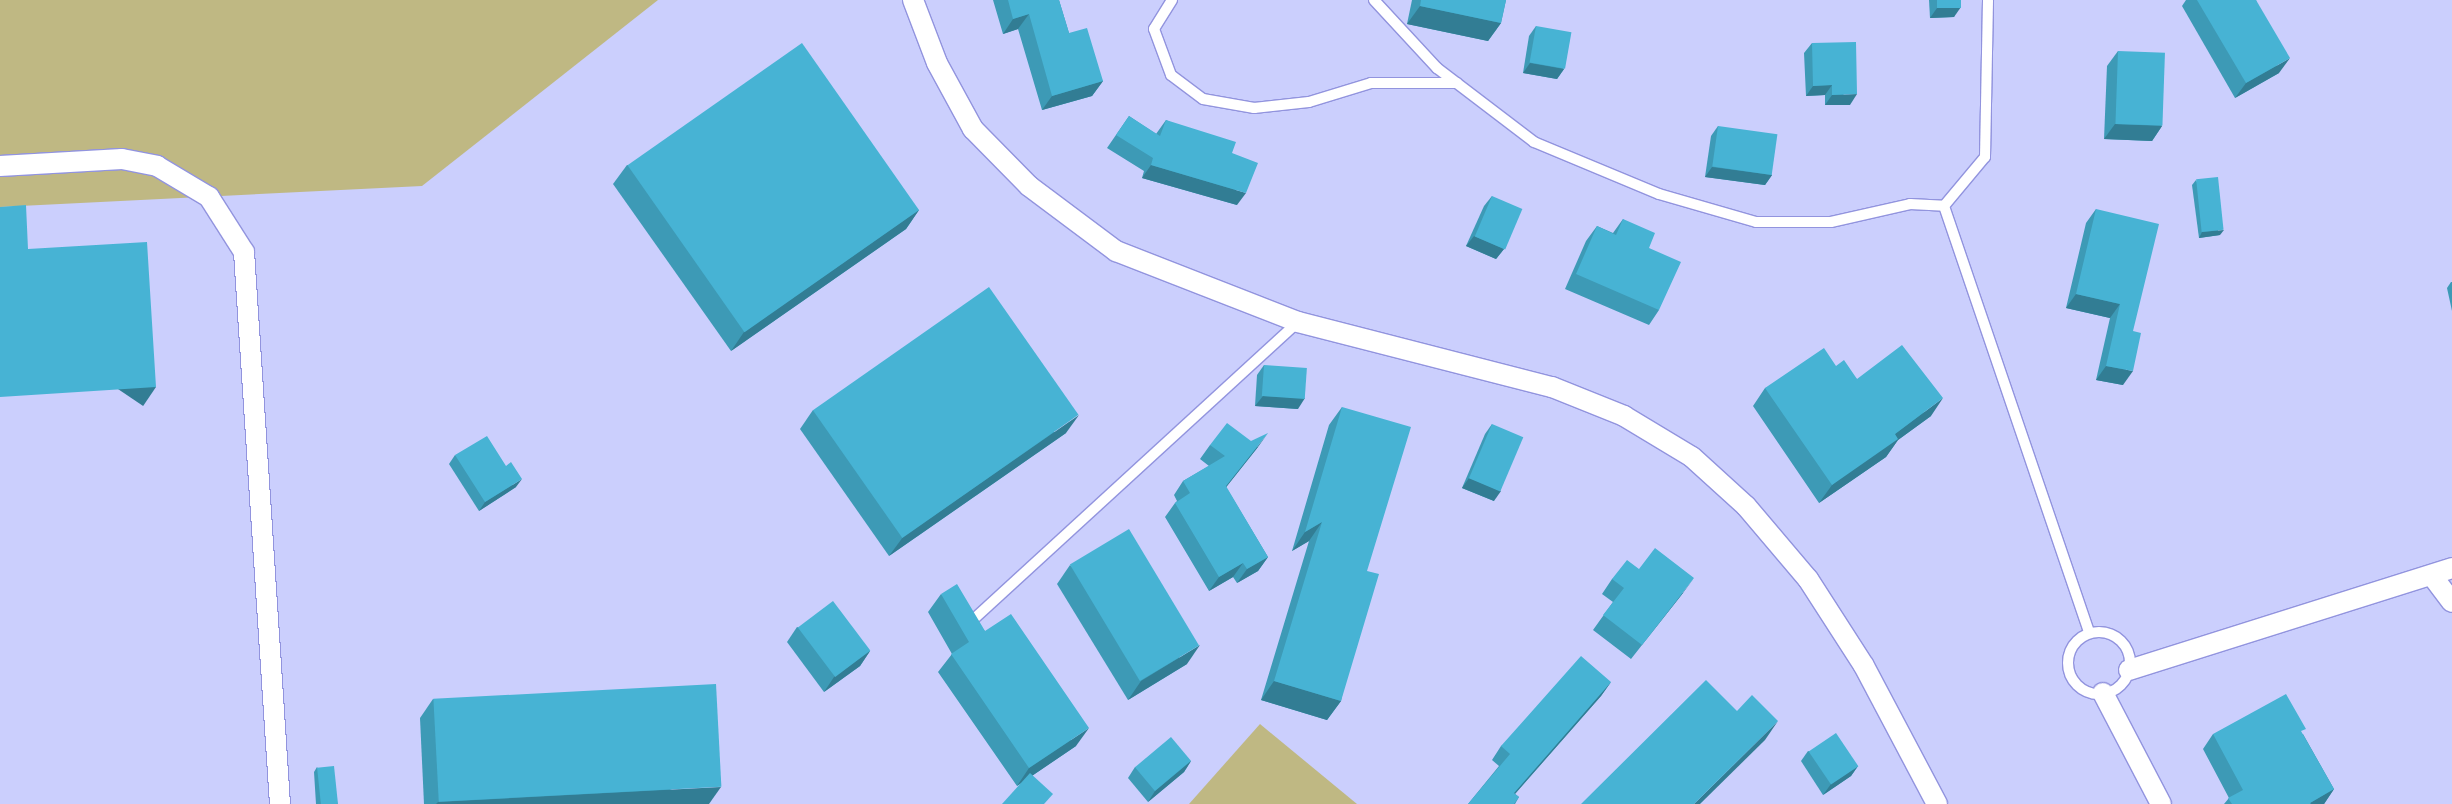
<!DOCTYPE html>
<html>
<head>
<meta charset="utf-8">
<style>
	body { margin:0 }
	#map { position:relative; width:2452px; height:804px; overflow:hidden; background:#cbcffd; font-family:"Noto Sans",sans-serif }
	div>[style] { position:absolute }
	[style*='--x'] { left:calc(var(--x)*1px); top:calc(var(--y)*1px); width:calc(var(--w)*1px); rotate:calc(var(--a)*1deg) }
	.green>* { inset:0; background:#bfb883 }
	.roads { filter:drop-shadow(1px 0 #9294de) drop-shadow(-1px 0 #9294de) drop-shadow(0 1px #9294de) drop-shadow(0 -1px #9294de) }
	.lane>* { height:10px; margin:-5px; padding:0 5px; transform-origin:5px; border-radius:5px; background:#fff }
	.lane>.ring { margin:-5px; padding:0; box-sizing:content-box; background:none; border:10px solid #fff; border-radius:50% }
	.street>* { height:20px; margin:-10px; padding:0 10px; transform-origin:10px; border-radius:10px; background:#fff }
	.wall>* { inset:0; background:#3d9ab6 }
	.shaded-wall>* { inset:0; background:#327d94; transform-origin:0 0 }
	.building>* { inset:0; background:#47b3d4; transform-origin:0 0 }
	span { translate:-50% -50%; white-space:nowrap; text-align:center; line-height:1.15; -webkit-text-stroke:4.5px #f2f3fb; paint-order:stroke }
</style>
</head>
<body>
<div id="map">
	<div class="green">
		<div style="clip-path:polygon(0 0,658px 0,422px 186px,0 207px)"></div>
		<div style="clip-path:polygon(1260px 724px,1357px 804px,1189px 804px)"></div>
	</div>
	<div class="roads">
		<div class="lane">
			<div style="--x:1172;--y:0;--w:34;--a:122"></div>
			<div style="--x:1154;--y:29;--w:49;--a:69.7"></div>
			<div style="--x:1171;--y:75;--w:40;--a:37"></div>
			<div style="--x:1203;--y:99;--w:52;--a:10"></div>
			<div style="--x:1254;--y:108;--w:55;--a:-6.2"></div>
			<div style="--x:1309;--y:102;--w:65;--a:-17"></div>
			<div style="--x:1371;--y:83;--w:86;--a:0"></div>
			<div style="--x:1374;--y:0;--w:93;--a:47.2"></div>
			<div style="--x:1437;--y:68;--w:122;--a:37.3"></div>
			<div style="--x:1534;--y:142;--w:135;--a:22.6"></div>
			<div style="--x:1659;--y:194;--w:101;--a:16.1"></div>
			<div style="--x:1756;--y:222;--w:75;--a:0"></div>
			<div style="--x:1831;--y:222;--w:81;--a:-12.8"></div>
			<div style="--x:1910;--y:204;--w:34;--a:3"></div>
			<div style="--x:1944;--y:206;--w:451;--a:71.2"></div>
			<div style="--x:1944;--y:206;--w:64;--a:-50.1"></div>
			<div style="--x:1985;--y:157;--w:157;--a:-88.9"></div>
			<div style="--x:976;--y:617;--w:437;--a:-42.5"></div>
			<div class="ring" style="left:2068px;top:632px;width:52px;height:52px"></div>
		</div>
		<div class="street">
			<div style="--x:913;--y:0;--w:67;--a:69.1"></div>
			<div style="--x:937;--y:63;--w:75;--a:61.4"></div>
			<div style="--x:973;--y:129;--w:80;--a:45.5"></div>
			<div style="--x:1029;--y:186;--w:109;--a:36.8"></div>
			<div style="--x:1116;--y:251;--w:195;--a:21.3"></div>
			<div style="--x:1298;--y:322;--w:262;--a:14.4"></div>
			<div style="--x:1552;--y:387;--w:78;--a:21.9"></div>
			<div style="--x:1624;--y:416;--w:79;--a:31.1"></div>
			<div style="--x:1692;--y:457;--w:73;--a:42.2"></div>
			<div style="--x:1746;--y:506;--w:96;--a:49.7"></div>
			<div style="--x:1808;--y:579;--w:103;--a:57.2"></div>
			<div style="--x:1864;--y:666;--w:156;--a:62.1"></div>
			<div style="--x:0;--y:166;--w:122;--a:-3.3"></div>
			<div style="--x:122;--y:159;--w:36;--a:11"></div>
			<div style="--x:157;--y:166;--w:61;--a:30.8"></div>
			<div style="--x:209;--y:197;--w:65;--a:57.5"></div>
			<div style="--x:244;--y:252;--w:553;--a:86.27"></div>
			<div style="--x:2433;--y:577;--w:31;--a:53"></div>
			<div style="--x:2129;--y:670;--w:339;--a:-17.5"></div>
			<div style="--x:2103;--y:693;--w:125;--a:62.4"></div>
		</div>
	</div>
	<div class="wall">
		<div style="clip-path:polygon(993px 0,1059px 0,1069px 33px,1103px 81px,1092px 96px,1042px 110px,1018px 29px,1003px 34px)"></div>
		<div style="clip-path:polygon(1412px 0,1506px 0,1501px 23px,1488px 41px,1407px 24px)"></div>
		<div style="clip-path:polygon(1929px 0,1961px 0,1954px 17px,1930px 18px)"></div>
		<div style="clip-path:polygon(2186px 0,2256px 0,2279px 73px,2235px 98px,2182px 6px)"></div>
		<div style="clip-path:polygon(1536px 26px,1564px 69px,1557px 79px,1523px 73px,1529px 36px)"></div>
		<div style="clip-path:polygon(1812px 43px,1850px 105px,1825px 105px,1825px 95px,1806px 96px,1804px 53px)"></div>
		<div style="clip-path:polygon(2118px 51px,2162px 126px,2152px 141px,2104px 139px,2107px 66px)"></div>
		<div style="clip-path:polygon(1129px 116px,1156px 134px,1166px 120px,1232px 153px,1237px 205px,1142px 178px,1144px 171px,1107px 148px)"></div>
		<div style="clip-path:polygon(1718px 126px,1772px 175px,1765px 185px,1705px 177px,1711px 136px)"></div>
		<div style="clip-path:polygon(627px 165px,919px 210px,906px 229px,731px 351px,613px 184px)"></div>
		<div style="clip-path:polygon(2196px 180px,2220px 235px,2199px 238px,2192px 185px)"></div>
		<div style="clip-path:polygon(1492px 196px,1504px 249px,1496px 259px,1466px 246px,1484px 206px)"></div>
		<div style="clip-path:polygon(2096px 209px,2133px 331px,2123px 385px,2096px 380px,2110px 318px,2066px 308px,2086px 223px)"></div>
		<div style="clip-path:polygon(1623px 219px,1649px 248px,1659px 310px,1649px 325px,1565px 289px,1586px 241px,1597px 226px,1613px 233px)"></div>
		<div style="clip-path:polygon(2451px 282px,2452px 282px,2452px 311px,2447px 288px)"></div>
		<div style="clip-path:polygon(1264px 365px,1298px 409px,1255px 406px,1257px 375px)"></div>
		<div style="clip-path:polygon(1836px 366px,1857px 379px,1931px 416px,1898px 440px,1886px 457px,1819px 503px,1753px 406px,1765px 388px)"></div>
		<div style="clip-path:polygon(1342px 407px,1367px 571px,1341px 701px,1327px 720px,1261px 700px,1309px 541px,1292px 551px,1329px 425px)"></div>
		<div style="clip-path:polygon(813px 410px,1066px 433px,889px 556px,800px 429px)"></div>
		<div style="clip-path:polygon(1492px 424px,1494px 501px,1462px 488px,1485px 434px)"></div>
		<div style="clip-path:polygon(1210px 445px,1258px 447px,1226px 487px,1268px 557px,1258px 571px,1237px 583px,1233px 577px,1209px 591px,1165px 517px,1175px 503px,1177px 501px,1174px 495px,1183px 481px,1209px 466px,1200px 459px)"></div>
		<div style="clip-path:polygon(455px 455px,516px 487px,479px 511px,449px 464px)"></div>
		<div style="clip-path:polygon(1070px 565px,1187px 664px,1128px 700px,1057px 584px)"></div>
		<div style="clip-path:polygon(1639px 569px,1683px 593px,1631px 659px,1593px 630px,1613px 602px,1602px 594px,1612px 579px)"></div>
		<div style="clip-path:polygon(941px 594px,985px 631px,1076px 746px,1017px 786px,938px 672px,952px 654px,928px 612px)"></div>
		<div style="clip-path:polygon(797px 627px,870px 651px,860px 666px,824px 692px,787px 642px)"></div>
		<div style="clip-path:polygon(1611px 682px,1601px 696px,1515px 794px,1519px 797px,1515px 804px,1468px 804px,1499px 766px,1492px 760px,1501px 746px)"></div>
		<div style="clip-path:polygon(433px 699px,709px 804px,424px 804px,420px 718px)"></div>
		<div style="clip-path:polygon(2213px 734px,2303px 734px,2334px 789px,2324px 804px,2224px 804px,2229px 798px,2203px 749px)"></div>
		<div style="clip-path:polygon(1808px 751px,1858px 766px,1851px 776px,1823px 795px,1801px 761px)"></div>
		<div style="clip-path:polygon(1191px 761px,1184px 772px,1148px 802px,1128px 778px,1135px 767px)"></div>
		<div style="clip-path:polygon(317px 767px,338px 804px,316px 804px,314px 772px)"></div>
	</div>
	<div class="shaded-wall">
		<div style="clip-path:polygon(1420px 6px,1501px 23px,1488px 41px,1407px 24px)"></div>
		<div style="clip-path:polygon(1961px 7px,1954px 17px,1930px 18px,1937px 8px)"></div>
		<div style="clip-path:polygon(1029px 14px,1018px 29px,1003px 34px,1013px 19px)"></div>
		<div style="clip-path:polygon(2290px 58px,2279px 73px,2235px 98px,2246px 83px)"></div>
		<div style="clip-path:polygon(1530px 63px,1564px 69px,1557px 79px,1523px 73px)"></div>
		<div style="clip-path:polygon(1103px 81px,1092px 96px,1042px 110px,1052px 96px)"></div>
		<div style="clip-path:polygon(1832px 85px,1825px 95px,1806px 96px,1813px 86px)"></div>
		<div style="clip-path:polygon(1857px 94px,1850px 105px,1825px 105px,1832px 95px)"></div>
		<div style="clip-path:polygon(2115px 124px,2162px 126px,2152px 141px,2104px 139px)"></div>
		<div style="clip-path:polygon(1151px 165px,1246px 193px,1237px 205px,1142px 178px)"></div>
		<div style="clip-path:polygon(1712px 167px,1772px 175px,1765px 185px,1705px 177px)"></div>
		<div style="clip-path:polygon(919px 210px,906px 229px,731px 351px,744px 332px)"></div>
		<div style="clip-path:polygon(2224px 230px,2220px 235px,2199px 238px,2202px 232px)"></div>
		<div style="clip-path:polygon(1474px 236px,1504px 249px,1496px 259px,1466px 246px)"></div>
		<div style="clip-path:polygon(2076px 294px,2120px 304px,2110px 318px,2066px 308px)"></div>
		<div style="clip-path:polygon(2106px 366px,2133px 371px,2123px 385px,2096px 380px)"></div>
		<div style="left:156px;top:387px;width:23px;height:156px;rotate:124deg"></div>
		<div style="clip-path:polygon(1263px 396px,1305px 398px,1298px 409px,1255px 406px)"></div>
		<div style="clip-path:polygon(1943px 398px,1931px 416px,1898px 440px,1886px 457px,1819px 503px,1832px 485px,1895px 434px)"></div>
		<div style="clip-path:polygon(1079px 415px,1066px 433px,889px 556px,903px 537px)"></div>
		<div style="clip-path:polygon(1268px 433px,1258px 447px,1216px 500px,1226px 486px)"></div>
		<div style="clip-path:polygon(1469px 478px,1501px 491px,1494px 501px,1462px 488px)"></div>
		<div style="clip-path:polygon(522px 479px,516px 487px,479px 511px,485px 502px)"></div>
		<div style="clip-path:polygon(1322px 522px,1309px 541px,1292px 551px,1305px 532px)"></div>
		<div style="clip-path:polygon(1268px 557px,1258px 571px,1237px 583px,1247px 569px)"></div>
		<div style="clip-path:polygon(1243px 563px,1233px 577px,1209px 591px,1219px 577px)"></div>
		<div style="clip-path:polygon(1694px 578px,1683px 593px,1631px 659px,1642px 645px)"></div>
		<div style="clip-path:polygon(1200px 645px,1187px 664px,1128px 700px,1141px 681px)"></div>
		<div style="clip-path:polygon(870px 651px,860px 666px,824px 692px,834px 677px)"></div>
		<div style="clip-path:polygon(1274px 681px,1341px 701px,1327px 720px,1261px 700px)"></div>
		<div style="clip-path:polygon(1611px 682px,1601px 696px,1506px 804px,1514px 793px)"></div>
		<div style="clip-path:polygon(1778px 721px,1765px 740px,1700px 804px,1694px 804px)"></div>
		<div style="clip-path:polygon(1089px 728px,1076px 746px,1017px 786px,1029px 768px)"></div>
		<div style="clip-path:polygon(1191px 761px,1184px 772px,1148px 802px,1155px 791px)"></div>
		<div style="clip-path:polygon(1858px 766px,1851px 776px,1823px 795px,1831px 784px)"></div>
		<div style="clip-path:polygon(721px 787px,709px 804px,436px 804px,438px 802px)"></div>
		<div style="clip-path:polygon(2334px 789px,2324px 804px,2309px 804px,2310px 803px)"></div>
	</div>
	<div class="building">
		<div style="clip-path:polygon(1008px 0,1059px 0,1069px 33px,1087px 28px,1103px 81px,1052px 96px,1029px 14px,1013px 19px)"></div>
		<div style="clip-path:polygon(1421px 0,1506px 0,1501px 23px,1420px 6px)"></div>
		<div style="left:1937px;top:0;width:24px;height:8px"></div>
		<div style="clip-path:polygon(2197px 0,2256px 0,2290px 58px,2246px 83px)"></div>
		<div style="left:1536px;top:26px;width:36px;height:37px;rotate:10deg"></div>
		<div style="clip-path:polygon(1856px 42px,1857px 94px,1832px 95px,1832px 85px,1813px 86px,1812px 43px)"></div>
		<div style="left:802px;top:43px;width:204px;height:213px;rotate:55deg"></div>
		<div style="left:2118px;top:51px;width:47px;height:73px;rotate:2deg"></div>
		<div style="clip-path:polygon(1129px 116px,1160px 136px,1166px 120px,1236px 142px,1232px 153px,1258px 163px,1246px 193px,1151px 165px,1153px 158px,1116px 135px)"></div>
		<div style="left:1718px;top:126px;width:60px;height:41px;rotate:8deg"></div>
		<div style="left:2218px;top:177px;width:53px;height:22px;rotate:84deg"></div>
		<div style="left:1492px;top:196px;width:33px;height:44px;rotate:23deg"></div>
		<div style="clip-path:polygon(26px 205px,28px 249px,147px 242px,156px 387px,0 397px,0 207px)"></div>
		<div style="clip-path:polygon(2096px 209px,2159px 224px,2133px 331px,2141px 333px,2133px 371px,2106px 366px,2120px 304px,2076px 294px)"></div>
		<div style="clip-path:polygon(1623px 219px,1655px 233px,1649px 248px,1681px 262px,1659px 310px,1576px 274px,1597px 226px,1616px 235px)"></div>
		<div style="left:989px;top:287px;width:156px;height:215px;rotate:55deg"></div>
		<div style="clip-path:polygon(1902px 345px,1943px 398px,1895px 434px,1898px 439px,1832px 485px,1765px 388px,1824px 348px,1836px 366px,1844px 360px,1857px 379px)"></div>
		<div style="left:1264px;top:365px;width:43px;height:31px;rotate:4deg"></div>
		<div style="clip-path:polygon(1342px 407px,1411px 427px,1367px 571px,1379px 574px,1341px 701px,1274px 681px,1322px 522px,1305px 532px)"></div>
		<div style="clip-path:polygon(1227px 423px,1251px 441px,1268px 433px,1226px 486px,1268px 557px,1247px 569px,1243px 563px,1219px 577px,1175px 503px,1190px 493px,1183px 481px,1225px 456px,1210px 445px)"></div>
		<div style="left:1492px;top:424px;width:34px;height:59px;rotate:23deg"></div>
		<div style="clip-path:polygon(487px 436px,506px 466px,511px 462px,522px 479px,485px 502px,455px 455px)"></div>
		<div style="left:1129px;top:529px;width:136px;height:69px;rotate:59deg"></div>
		<div style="clip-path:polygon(1655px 548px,1694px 578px,1642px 645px,1603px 615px,1624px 588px,1612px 579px,1627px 560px,1639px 569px)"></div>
		<div style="clip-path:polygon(957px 584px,985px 631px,1011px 614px,1089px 728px,1029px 768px,951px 654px,969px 642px,941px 594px)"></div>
		<div style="left:833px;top:601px;width:62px;height:44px;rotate:53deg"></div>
		<div style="clip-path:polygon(1581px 656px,1611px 682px,1514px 793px,1519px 797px,1514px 804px,1468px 804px,1510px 754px,1501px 746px)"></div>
		<div style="clip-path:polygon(1706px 680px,1737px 711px,1752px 695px,1778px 721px,1694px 804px,1581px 804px)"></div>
		<div style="left:716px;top:684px;width:103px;height:283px;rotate:87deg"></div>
		<div style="clip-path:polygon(2286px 694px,2306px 729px,2301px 731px,2334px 789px,2310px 803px,2311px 804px,2232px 804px,2228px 798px,2243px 790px,2213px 734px)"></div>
		<div style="left:1836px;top:733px;width:40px;height:33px;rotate:56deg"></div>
		<div style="left:1171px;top:737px;width:31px;height:47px;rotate:50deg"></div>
		<div style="left:334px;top:766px;width:38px;height:17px;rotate:84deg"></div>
		<div style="clip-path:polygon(1030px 773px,1053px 794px,1044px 804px,1002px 804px)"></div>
	</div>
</div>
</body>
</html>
